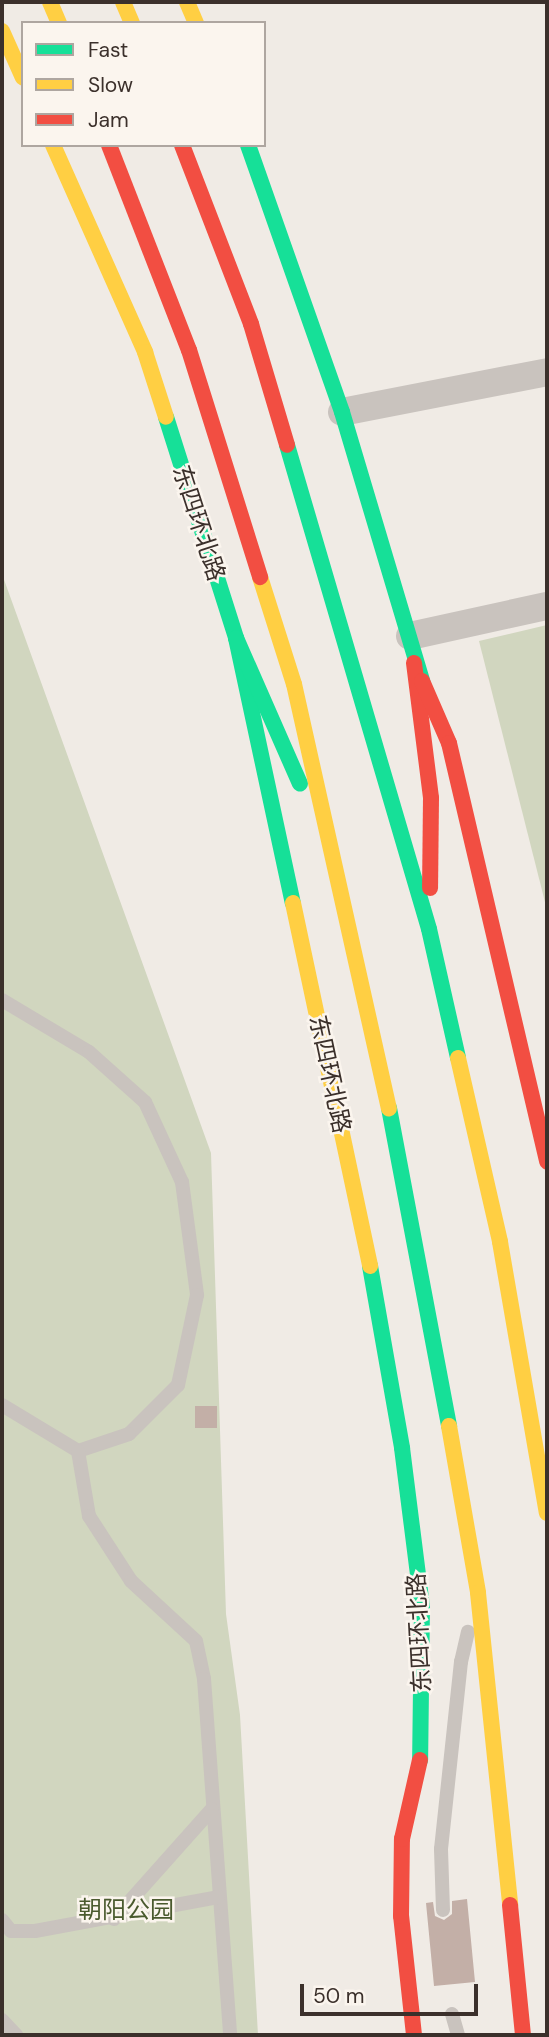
<!DOCTYPE html>
<meta charset="utf-8">
<style>
body{margin:0}
#map{position:relative;width:549px;height:2037px;overflow:hidden;background:#f0ebe5;font-family:"DM Sans","Noto Sans SC",sans-serif}
div>[style]{position:absolute}
.green>*{inset:0;background:#d1d6bf}
.building>*{inset:0;background:#c3afa7}
.lane>*{height:14px;margin:-7px;padding:0 7px;transform-origin:7px;border-radius:7px;background:#c9c3be}
.street>*{height:28px;margin:-14px;padding:0 14px;transform-origin:14px;border-radius:14px;background:#c9c3be}
.fast>*{height:16px;margin:-8px;padding:0 8px;transform-origin:8px;border-radius:8px;background:#16e098}
.slow>*{height:16px;margin:-8px;padding:0 8px;transform-origin:8px;border-radius:8px;background:#ffcf43}
.jam>*{height:16px;margin:-8px;padding:0 8px;transform-origin:8px;border-radius:8px;background:#f24e42}
span{translate:-50% -50%;white-space:nowrap;text-align:center;line-height:1.15;-webkit-text-stroke:5px #fbf5ee;paint-order:stroke}
.street-label{font-size:24px;color:#3b302b}
.park-label{font-size:24px;color:#4a5a2e}
.frame{position:absolute;inset:0;border:4px solid #3b302b;pointer-events:none}
.legend{position:absolute;left:21px;top:21px;width:245px;height:126px;box-sizing:border-box;background:#fbf5ee;border:2px solid #aea6a0;margin:0;padding:9px 12px;list-style:none;font-size:21px;color:#3b302b}
.legend li{display:flex;align-items:center;gap:14px;height:35px}
.legend b{width:35px;border:2px solid #aea6a0}
.scale{position:absolute;left:300px;top:1984px;width:178px;height:32px;box-sizing:border-box;border:4px solid #3b302b;border-top:0;padding-left:9px;font-size:21px;line-height:24px;white-space:nowrap;color:#3b302b;-webkit-text-stroke:5px #fbf5ee;paint-order:stroke}
</style>
<div id="map">
<div class="green">
<div style="clip-path:polygon(2px 574px,211px 1153px,226px 1614px,240px 1715px,258px 2035px,2px 2035px)"></div>
<div style="clip-path:polygon(547px 625px,547px 910px,479px 641px)"></div>
</div>
<div class="building">
<div style="clip-path:polygon(195px 1406px,217px 1406px,217px 1428px,195px 1428px)"></div>
<div style="clip-path:polygon(467px 1899px,475px 1982px,434px 1986px,426px 1903px,433px 1902px,435px 1916px,444px 1920px,452px 1914px,452px 1901px)"></div>
</div>
<div class="lane">
<div style="left:2px;top:1000px;width:101px;rotate:30.9deg"></div>
<div style="left:89px;top:1052px;width:75px;rotate:41.8deg"></div>
<div style="left:145px;top:1102px;width:88px;rotate:65.2deg"></div>
<div style="left:182px;top:1182px;width:114px;rotate:82.4deg"></div>
<div style="left:197px;top:1295px;width:92px;rotate:101.9deg"></div>
<div style="left:178px;top:1385px;width:69px;rotate:135deg"></div>
<div style="left:129px;top:1434px;width:54px;rotate:161.6deg"></div>
<div style="left:2px;top:1405px;width:89px;rotate:31.2deg"></div>
<div style="left:78px;top:1451px;width:66px;rotate:80.4deg"></div>
<div style="left:89px;top:1516px;width:77px;rotate:57.1deg"></div>
<div style="left:131px;top:1581px;width:88px;rotate:42.7deg"></div>
<div style="left:196px;top:1641px;width:39px;rotate:78deg"></div>
<div style="left:204px;top:1679px;width:357px;rotate:85.8deg"></div>
<div style="left:443px;top:1910px;width:61px;rotate:-91.9deg"></div>
<div style="left:441px;top:1849px;width:188px;rotate:-83.9deg"></div>
<div style="left:461px;top:1662px;width:31px;rotate:-77deg"></div>
<div style="left:114px;top:1919px;width:147px;rotate:-48.3deg"></div>
<div style="left:2px;top:1920px;width:14px;rotate:51deg"></div>
<div style="left:11px;top:1931px;width:24px"></div>
<div style="left:35px;top:1931px;width:186px;rotate:-10.5deg"></div>
<div style="left:452px;top:2014px;width:22px;rotate:74deg"></div>
<div style="left:2px;top:2020px;width:21px;rotate:47deg"></div>
</div>
<div class="street">
<div style="left:342px;top:412px;width:209px;rotate:-11deg"></div>
<div style="left:410px;top:636px;width:140px;rotate:-12.4deg"></div>
</div>
<div class="fast">
<div style="left:248px;top:145px;width:283px;rotate:70.6deg"></div>
<div style="left:342px;top:412px;width:281px;rotate:73.4deg"></div>
<div style="left:166px;top:417px;width:232px;rotate:72.4deg"></div>
<div style="left:236px;top:638px;width:271px;rotate:77.9deg"></div>
<div style="left:287px;top:445px;width:504px;rotate:73.65deg"></div>
<div style="left:429px;top:929px;width:132px;rotate:77.3deg"></div>
<div style="left:236px;top:638px;width:159px;rotate:66.3deg"></div>
<div style="left:389px;top:1108px;width:324px;rotate:79.3deg"></div>
<div style="left:370px;top:1266px;width:185px;rotate:80deg"></div>
<div style="left:402px;top:1448px;width:159px;rotate:82.8deg"></div>
<div style="left:422px;top:1606px;width:154px;rotate:90.7deg"></div>
</div>
<div class="slow">
<div style="left:50px;top:2px;width:23px;rotate:67deg"></div>
<div style="left:123px;top:2px;width:23px;rotate:67deg"></div>
<div style="left:187px;top:2px;width:23px;rotate:67deg"></div>
<div style="left:2px;top:31px;width:51px;rotate:65.9deg"></div>
<div style="left:53px;top:145px;width:227px;rotate:66deg"></div>
<div style="left:145px;top:352px;width:68px;rotate:72.1deg"></div>
<div style="left:260px;top:577px;width:112px;rotate:72.4deg"></div>
<div style="left:294px;top:684px;width:435px;rotate:77.4deg"></div>
<div style="left:293px;top:903px;width:371px;rotate:78deg"></div>
<div style="left:458px;top:1058px;width:189px;rotate:77.1deg"></div>
<div style="left:500px;top:1242px;width:275px;rotate:80.2deg"></div>
<div style="left:449px;top:1426px;width:169px;rotate:80.1deg"></div>
<div style="left:478px;top:1593px;width:314px;rotate:84.1deg"></div>
</div>
<div class="jam">
<div style="left:109px;top:145px;width:220px;rotate:68.7deg"></div>
<div style="left:189px;top:350px;width:238px;rotate:72.6deg"></div>
<div style="left:182px;top:145px;width:192px;rotate:68.9deg"></div>
<div style="left:251px;top:324px;width:126px;rotate:73.4deg"></div>
<div style="left:414px;top:663px;width:136px;rotate:82.8deg"></div>
<div style="left:431px;top:798px;width:90px;rotate:90.6deg"></div>
<div style="left:422px;top:681px;width:68px;rotate:66.5deg"></div>
<div style="left:449px;top:743px;width:430px;rotate:76.8deg"></div>
<div style="left:510px;top:1905px;width:131px;rotate:84.3deg"></div>
<div style="left:414px;top:2035px;width:120px;rotate:-96.2deg"></div>
<div style="left:401px;top:1916px;width:77px;rotate:-89.3deg"></div>
<div style="left:402px;top:1839px;width:81px;rotate:-77.2deg"></div>
</div>
<div class="street-label">
<span style="left:199px;top:523px;rotate:72deg">东四环北路</span>
<span style="left:330px;top:1074px;rotate:78deg">东四环北路</span>
<span style="left:419px;top:1633px;rotate:-93deg">东四环北路</span>
</div>
<div class="park-label">
<span style="left:126px;top:1910px">朝阳公园</span>
</div>
<div class="frame"></div>
<ul class="legend">
<li><b style="height:9px;background:#16e098"></b>Fast</li>
<li><b style="height:9px;background:#ffcf43"></b>Slow</li>
<li><b style="height:9px;background:#f24e42"></b>Jam</li>
</ul>
<div class="scale">50 m</div>
</div>
